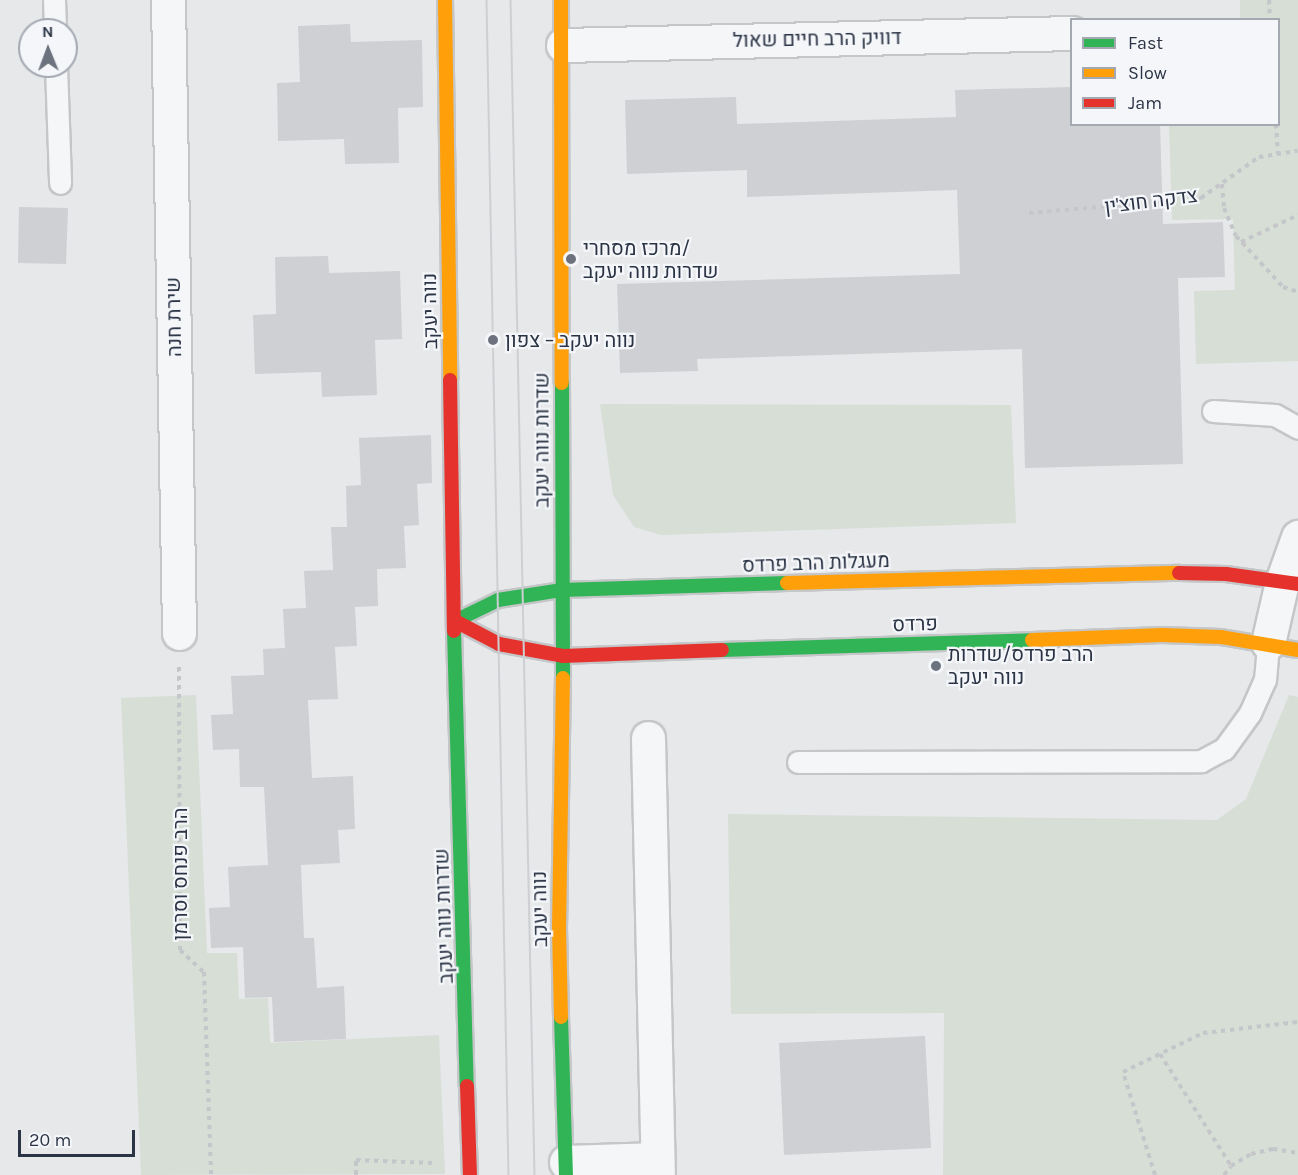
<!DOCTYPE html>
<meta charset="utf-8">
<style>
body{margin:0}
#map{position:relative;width:1298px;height:1175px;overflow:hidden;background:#e6e8ea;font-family:Karla,Heebo,sans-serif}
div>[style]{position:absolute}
.green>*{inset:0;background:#d6ded6}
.building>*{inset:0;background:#ced0d3}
.path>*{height:4px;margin-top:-2px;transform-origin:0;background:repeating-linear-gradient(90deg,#c5c6ca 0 4.5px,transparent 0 9px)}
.roads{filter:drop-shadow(2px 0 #c4c6c8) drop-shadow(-2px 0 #c4c6c8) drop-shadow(0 2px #c4c6c8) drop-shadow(0 -2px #c4c6c8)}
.lane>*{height:21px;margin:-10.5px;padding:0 10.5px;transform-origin:10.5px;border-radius:10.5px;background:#f5f6f7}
.street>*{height:33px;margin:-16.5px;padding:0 16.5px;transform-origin:16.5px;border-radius:16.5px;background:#f5f6f7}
.fast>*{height:14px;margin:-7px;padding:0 7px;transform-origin:7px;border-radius:7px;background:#30b455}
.slow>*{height:14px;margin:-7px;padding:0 7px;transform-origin:7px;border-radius:7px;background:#ff9f0a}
.jam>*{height:14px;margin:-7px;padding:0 7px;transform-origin:7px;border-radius:7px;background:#e5322d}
.tram>*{height:1.5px;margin:-0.75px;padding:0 0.75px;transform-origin:0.75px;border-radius:0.75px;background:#cecfd2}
.dots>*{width:16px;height:16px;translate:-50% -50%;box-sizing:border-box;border:3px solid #f4f6f9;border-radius:50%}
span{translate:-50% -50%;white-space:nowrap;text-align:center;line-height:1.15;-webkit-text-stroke:4.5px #f4f6f9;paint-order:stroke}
.street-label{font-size:20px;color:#2b3445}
.poi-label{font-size:20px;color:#2b3445}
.left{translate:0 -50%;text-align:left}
.legend{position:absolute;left:1070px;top:18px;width:210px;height:108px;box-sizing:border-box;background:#f4f6f9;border:2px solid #a4a8b1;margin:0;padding:8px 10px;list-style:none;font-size:18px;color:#2b3445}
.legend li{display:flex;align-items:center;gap:12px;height:30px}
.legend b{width:30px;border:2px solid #a4a8b1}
.north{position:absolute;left:18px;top:18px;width:60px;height:60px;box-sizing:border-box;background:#f4f6f9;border:2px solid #a4a8b1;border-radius:50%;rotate:359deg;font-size:16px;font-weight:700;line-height:24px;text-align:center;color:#2b3445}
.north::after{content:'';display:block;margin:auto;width:21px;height:27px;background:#6c737f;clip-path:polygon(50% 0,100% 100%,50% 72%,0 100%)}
.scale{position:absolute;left:18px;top:1130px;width:117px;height:27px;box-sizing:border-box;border:3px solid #2b3445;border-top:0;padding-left:8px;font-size:18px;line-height:21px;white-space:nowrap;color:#2b3445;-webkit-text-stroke:4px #f4f6f9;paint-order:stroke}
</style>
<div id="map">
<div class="green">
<div style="clip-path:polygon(1240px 0,1298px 0,1298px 361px,1196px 364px,1194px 291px,1235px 290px,1233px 219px,1172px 220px,1169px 125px,1278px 124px,1278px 20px,1240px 19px)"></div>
<div style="clip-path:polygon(600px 404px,1011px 405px,1016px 523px,661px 535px,634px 527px,613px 495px)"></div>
<div style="clip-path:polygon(196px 695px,207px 953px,237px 953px,239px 999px,268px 998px,270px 1043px,439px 1035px,445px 1174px,141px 1175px,121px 698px)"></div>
<div style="clip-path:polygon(1289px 695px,1298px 697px,1298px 1175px,943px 1175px,944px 1013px,731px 1014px,728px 814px,1217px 820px,1246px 799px)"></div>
</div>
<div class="building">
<div style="clip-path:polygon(350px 24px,351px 42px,422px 40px,423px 107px,398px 108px,399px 163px,345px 164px,344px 139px,278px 141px,277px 83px,300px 82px,298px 26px)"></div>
<div style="clip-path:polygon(1071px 87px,1071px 124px,1160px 124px,1163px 224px,1223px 222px,1225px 277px,1178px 278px,1183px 464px,1025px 468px,1022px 349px,697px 359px,698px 371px,620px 373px,617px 284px,960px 274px,957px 190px,747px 197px,747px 170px,627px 174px,625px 100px,736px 97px,737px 124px,956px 117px,955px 90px)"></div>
<div style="clip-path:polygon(19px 207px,68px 208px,66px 264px,18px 263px)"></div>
<div style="clip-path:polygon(328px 256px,329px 273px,400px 271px,402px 339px,375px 340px,377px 395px,322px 397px,321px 372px,255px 374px,253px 315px,276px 314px,275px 257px)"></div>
<div style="clip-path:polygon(431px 435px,432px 483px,417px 484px,419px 525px,404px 526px,406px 568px,377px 569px,378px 606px,355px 607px,357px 646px,335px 647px,338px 699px,308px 700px,312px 778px,353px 776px,355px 829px,338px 830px,340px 863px,301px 865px,304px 938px,314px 938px,317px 988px,344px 986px,346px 1039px,274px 1042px,272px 997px,245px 998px,243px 947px,211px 948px,209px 908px,230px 907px,228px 867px,268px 865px,264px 787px,240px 787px,239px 749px,213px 750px,211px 715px,233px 714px,231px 676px,264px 675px,263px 649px,285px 648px,283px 609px,306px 608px,304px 571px,333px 570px,331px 527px,347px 527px,346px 486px,361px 485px,359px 438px)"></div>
<div style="clip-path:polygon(925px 1036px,931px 1148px,784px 1155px,779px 1043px)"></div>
</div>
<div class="path">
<div style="left:1269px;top:0;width:20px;rotate:87deg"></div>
<div style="left:1276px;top:124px;width:30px;rotate:86deg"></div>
<div style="left:1222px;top:184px;width:24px;rotate:85deg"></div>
<div style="left:1224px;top:208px;width:30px;rotate:67deg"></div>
<div style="left:1236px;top:236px;width:69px;rotate:47.3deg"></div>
<div style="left:1283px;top:287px;width:16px;rotate:18deg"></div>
<div style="left:1029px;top:213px;width:173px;rotate:-5deg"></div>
<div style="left:1201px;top:198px;width:71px;rotate:-35.3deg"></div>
<div style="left:1259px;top:157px;width:39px;rotate:-9deg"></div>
<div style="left:1241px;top:242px;width:63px;rotate:-25.3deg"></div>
<div style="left:179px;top:667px;width:283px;rotate:89.8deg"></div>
<div style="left:180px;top:950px;width:33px;rotate:43deg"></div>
<div style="left:204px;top:972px;width:203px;rotate:88deg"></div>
<div style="left:1160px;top:1054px;width:133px;rotate:57.6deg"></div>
<div style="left:356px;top:1175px;width:15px;rotate:-90deg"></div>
<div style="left:356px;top:1160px;width:76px;rotate:2.3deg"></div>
<div style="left:1155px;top:1175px;width:108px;rotate:-107.3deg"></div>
<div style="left:1123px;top:1072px;width:89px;rotate:-26deg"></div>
<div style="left:1203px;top:1033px;width:96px;rotate:-6.6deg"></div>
<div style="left:1224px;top:1175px;width:11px;rotate:-52deg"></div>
<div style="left:1231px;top:1166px;width:23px;rotate:-31deg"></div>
<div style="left:1251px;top:1154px;width:23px;rotate:-13deg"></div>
<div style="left:1273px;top:1149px;width:25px;rotate:9deg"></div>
</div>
<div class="roads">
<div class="lane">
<div style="left:54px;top:0;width:30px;rotate:88deg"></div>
<div style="left:56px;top:66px;width:117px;rotate:88deg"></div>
<div style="left:1213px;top:411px;width:62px;rotate:3.7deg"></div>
<div style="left:1275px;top:415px;width:26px;rotate:29deg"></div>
<div style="left:798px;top:762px;width:403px;rotate:-0.1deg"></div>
<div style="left:1201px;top:761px;width:26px;rotate:-28deg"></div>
<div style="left:1224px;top:749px;width:44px;rotate:-54.2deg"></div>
<div style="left:1250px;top:713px;width:36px;rotate:-66deg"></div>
<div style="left:1265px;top:680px;width:37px;rotate:-85deg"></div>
</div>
<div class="street">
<div style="left:168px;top:0;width:633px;rotate:89deg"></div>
<div style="left:563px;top:45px;width:509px;rotate:-1.35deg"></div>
<div style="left:1268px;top:643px;width:63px;rotate:-77.1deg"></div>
<div style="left:1282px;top:582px;width:48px;rotate:-70.4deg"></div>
<div style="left:648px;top:738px;width:437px;rotate:88.7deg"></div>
<div style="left:566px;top:1162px;width:91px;rotate:-1.9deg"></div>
</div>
<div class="fast">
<div style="left:562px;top:383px;width:295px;rotate:89.8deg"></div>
<div style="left:455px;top:621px;width:48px;rotate:-26deg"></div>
<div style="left:498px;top:600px;width:65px;rotate:-8.9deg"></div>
<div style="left:562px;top:590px;width:225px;rotate:-1.8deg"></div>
<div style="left:454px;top:631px;width:455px;rotate:88.4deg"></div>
<div style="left:722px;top:650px;width:310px;rotate:-1.8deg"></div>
<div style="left:561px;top:1017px;width:158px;rotate:88.2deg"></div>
</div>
<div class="slow">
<div style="left:445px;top:0;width:380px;rotate:89.2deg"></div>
<div style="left:561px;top:0;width:383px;rotate:89.9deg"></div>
<div style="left:787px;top:583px;width:392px;rotate:-1.5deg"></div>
<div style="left:1032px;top:640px;width:130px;rotate:-2.2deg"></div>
<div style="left:1162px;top:635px;width:59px;rotate:1.9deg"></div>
<div style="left:1221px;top:637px;width:78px;rotate:9.6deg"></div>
<div style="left:561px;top:1017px;width:88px;rotate:-91.3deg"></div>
<div style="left:559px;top:929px;width:251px;rotate:-89.1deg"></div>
</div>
<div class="jam">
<div style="left:450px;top:380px;width:251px;rotate:89.1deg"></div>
<div style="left:1179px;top:573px;width:47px;rotate:1.2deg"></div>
<div style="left:1226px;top:574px;width:73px;rotate:7.9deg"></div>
<div style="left:455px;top:621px;width:50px;rotate:27.6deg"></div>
<div style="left:499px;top:644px;width:65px;rotate:10.6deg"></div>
<div style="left:563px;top:656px;width:159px;rotate:-2.2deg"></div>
<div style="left:467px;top:1086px;width:89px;rotate:88.1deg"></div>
</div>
</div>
<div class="tram">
<div style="left:487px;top:0;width:1175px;rotate:88.93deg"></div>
<div style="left:511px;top:0;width:1175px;rotate:88.83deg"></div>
</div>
<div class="dots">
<div style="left:571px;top:259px;background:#6c737f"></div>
<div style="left:493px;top:340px;background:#6c737f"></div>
<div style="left:936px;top:666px;background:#6c737f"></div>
</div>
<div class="street-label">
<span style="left:817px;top:39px;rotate:-1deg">דוויק הרב חיים שאול</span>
<span style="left:1151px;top:201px;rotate:-7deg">צדקה חוצ'ין</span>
<span style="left:430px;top:311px;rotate:-91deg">נווה יעקב</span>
<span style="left:174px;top:317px;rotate:-91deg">שירת חנה</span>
<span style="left:542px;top:440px;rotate:-90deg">שדרות נווה יעקב</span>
<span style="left:816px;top:563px;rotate:-2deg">מעגלות הרב פרדס</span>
<span style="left:915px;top:624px;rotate:-2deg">פרדס</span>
<span style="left:180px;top:874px;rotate:-90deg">הרב פנחס וסרמן</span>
<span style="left:540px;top:909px;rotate:-91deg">נווה יעקב</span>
<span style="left:444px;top:916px;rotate:-92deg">שדרות נווה יעקב</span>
</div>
<div class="poi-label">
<span class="left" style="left:583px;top:260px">מרכז מסחרי/<br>שדרות נווה יעקב</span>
<span class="left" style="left:505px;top:340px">נווה יעקב – צפון</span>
<span class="left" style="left:948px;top:666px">הרב פרדס/שדרות<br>נווה יעקב</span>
</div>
<ul class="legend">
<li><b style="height:8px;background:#30b455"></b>Fast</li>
<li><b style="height:8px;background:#ff9f0a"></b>Slow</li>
<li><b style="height:8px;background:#e5322d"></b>Jam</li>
</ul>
<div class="north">N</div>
<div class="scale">20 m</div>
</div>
